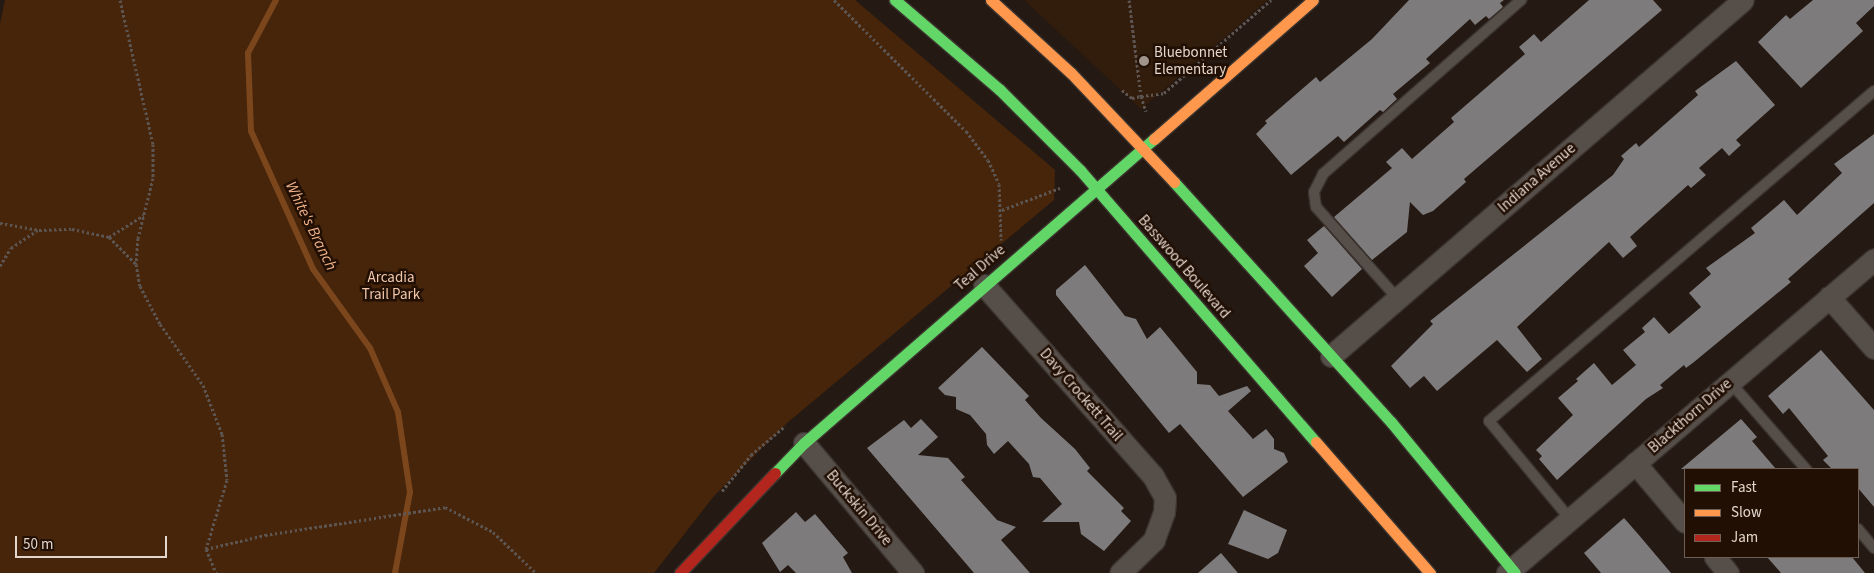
<!DOCTYPE html>
<style>
body{margin:0}
#map{position:relative;width:1874px;height:573px;overflow:hidden;background:#241913;font-family:"Source Sans 3",sans-serif}
div>[style]{position:absolute}
.built>*{inset:0;background:#321c0c}
.green>*{inset:0;background:#47250a}
.stream>*{height:6px;margin:-3px;padding:0 3px;transform-origin:3px;border-radius:3px;background:#7c461d}
.building>*{inset:0;background:#7e7b7d}
.path>*{height:3px;margin-top:-1.5px;transform-origin:0;background:repeating-linear-gradient(90deg,#5d5551 0 2.5px,transparent 0 5px)}
.roads{filter:drop-shadow(1px 0 #3c342f) drop-shadow(-1px 0 #3c342f) drop-shadow(0 1px #3c342f) drop-shadow(0 -1px #3c342f)}
.lane>*{height:10px;margin:-5px;padding:0 5px;transform-origin:5px;border-radius:5px;background:#564e49}
.street>*{height:21px;margin:-10.5px;padding:0 10.5px;transform-origin:10.5px;border-radius:10.5px;background:#564e49}
.fast>*{height:11px;margin:-5.5px;padding:0 5.5px;transform-origin:5.5px;border-radius:5.5px;background:#63d668}
.slow>*{height:11px;margin:-5.5px;padding:0 5.5px;transform-origin:5.5px;border-radius:5.5px;background:#ff974d}
.jam>*{height:11px;margin:-5.5px;padding:0 5.5px;transform-origin:5.5px;border-radius:5.5px;background:#b3261e}
.dots>*{width:14px;height:14px;translate:-50% -50%;box-sizing:border-box;border:2px solid #210f04;border-radius:50%}
span{translate:-50% -50%;white-space:nowrap;text-align:center;line-height:1.15;-webkit-text-stroke:5px #210f04;paint-order:stroke}
.poi-label{font-size:15px;color:#e3d6cd}
.left{translate:0 -50%;text-align:left}
.street-label{font-size:15px;color:#e3d6cd}
.park-label{font-size:15px;color:#f2c7ac}
.water-label{font-size:16px;color:#f2b38a;font-style:italic}
.legend{position:absolute;left:1684px;top:468px;width:175px;height:90px;box-sizing:border-box;background:#210f04;border:1px solid #6f5f54;margin:0;padding:6px 9px;list-style:none;font-size:15px;color:#e3d6cd}
.legend li{display:flex;align-items:center;gap:10px;height:25px}
.legend b{width:25px;border:1px solid #6f5f54}
.scale{position:absolute;left:15px;top:536px;width:152px;height:22px;box-sizing:border-box;border:2px solid #e3d6cd;border-top:0;padding-left:6px;font-size:15px;line-height:18px;white-space:nowrap;color:#e3d6cd;-webkit-text-stroke:4px #210f04;paint-order:stroke}
</style>
<div id="map">
<div class="built">
<div style="clip-path:polygon(1024px 0,1268px 0,1141px 109px)"></div>
</div>
<div class="green">
<div style="clip-path:polygon(5px 0,855px 0,1055px 170px,1054px 200px,787px 423px,714px 496px,654px 573px,0 573px,0 24px)"></div>
</div>
<div class="stream">
<div style="left:276px;top:0;width:60px;rotate:117.8deg"></div>
<div style="left:248px;top:53px;width:78px;rotate:87.8deg"></div>
<div style="left:251px;top:131px;width:151px;rotate:65.8deg"></div>
<div style="left:313px;top:269px;width:97px;rotate:54.2deg"></div>
<div style="left:370px;top:348px;width:70px;rotate:66.4deg"></div>
<div style="left:398px;top:412px;width:81px;rotate:81.5deg"></div>
<div style="left:410px;top:492px;width:82px;rotate:100.5deg"></div>
</div>
<div class="building">
<div style="clip-path:polygon(1409px 0,1504px 0,1500px 3px,1503px 7px,1489px 19px,1486px 16px,1475px 25px,1470px 19px,1426px 59px,1430px 63px,1393px 94px,1397px 99px,1383px 112px,1380px 110px,1344px 142px,1338px 136px,1291px 175px,1256px 134px,1267px 123px,1265px 121px,1316px 77px,1320px 82px,1372px 39px)"></div>
<div style="clip-path:polygon(1589px 0,1653px 0,1662px 10px,1464px 179px,1466px 182px,1433px 211px,1423px 215px,1410px 202px,1407px 232px,1372px 260px,1334px 217px,1392px 168px,1386px 162px,1402px 148px,1412px 159px,1454px 122px,1451px 118px,1525px 54px,1519px 47px,1534px 34px,1541px 42px)"></div>
<div style="clip-path:polygon(1813px 0,1874px 0,1874px 6px,1856px 23px,1863px 31px,1801px 88px,1758px 42px,1786px 15px,1790px 19px)"></div>
<div style="clip-path:polygon(1736px 61px,1775px 105px,1736px 140px,1741px 145px,1729px 156px,1722px 148px,1699px 168px,1706px 175px,1691px 188px,1688px 185px,1630px 237px,1637px 246px,1623px 258px,1609px 242px,1517px 327px,1542px 359px,1527px 372px,1497px 340px,1437px 391px,1424px 376px,1410px 388px,1391px 366px,1433px 324px,1430px 321px,1613px 175px,1624px 159px,1621px 156px,1636px 143px,1639px 147px,1698px 95px,1695px 91px)"></div>
<div style="clip-path:polygon(1874px 134px,1874px 203px,1788px 279px,1791px 282px,1694px 362px,1686px 368px,1684px 365px,1660px 385px,1663px 388px,1646px 399px,1557px 480px,1539px 459px,1542px 456px,1536px 450px,1573px 415px,1558px 398px,1578px 381px,1576px 379px,1594px 363px,1612px 385px,1636px 365px,1623px 350px,1645px 332px,1642px 328px,1654px 317px,1669px 334px,1701px 307px,1689px 293px,1711px 274px,1706px 268px,1755px 233px,1751px 228px,1784px 200px,1797px 215px,1842px 173px,1834px 164px)"></div>
<div style="clip-path:polygon(1324px 226px,1362px 269px,1332px 297px,1304px 266px,1318px 253px,1307px 240px)"></div>
<div style="clip-path:polygon(1085px 265px,1125px 316px,1136px 319px,1147px 339px,1160px 327px,1197px 372px,1197px 384px,1210px 385px,1219px 396px,1247px 386px,1251px 391px,1228px 411px,1253px 439px,1266px 429px,1274px 439px,1274px 449px,1284px 453px,1288px 462px,1243px 497px,1180px 424px,1169px 433px,1056px 295px,1056px 290px)"></div>
<div style="clip-path:polygon(982px 347px,1029px 396px,1025px 400px,1041px 418px,1075px 449px,1090px 468px,1087px 471px,1124px 508px,1121px 511px,1131px 521px,1104px 551px,1081px 534px,1079px 522px,1042px 522px,1062px 504px,1040px 478px,1033px 477px,1029px 464px,1008px 441px,994px 454px,987px 445px,986px 434px,970px 415px,956px 409px,956px 397px,945px 395px,938px 388px)"></div>
<div style="clip-path:polygon(1821px 350px,1874px 410px,1874px 507px,1858px 488px,1858px 469px,1832px 469px,1823px 460px,1828px 456px,1789px 408px,1783px 414px,1768px 396px)"></div>
<div style="clip-path:polygon(921px 419px,938px 437px,918px 455px,948px 458px,965px 477px,961px 480px,997px 520px,1016px 527px,1001px 540px,1030px 573px,974px 573px,867px 448px,904px 420px,911px 428px)"></div>
<div style="clip-path:polygon(1741px 419px,1757px 437px,1752px 441px,1776px 469px,1681px 469px)"></div>
<div style="clip-path:polygon(1244px 510px,1287px 530px,1278px 553px,1268px 559px,1228px 544px)"></div>
<div style="clip-path:polygon(796px 512px,805px 522px,815px 514px,848px 553px,843px 557px,852px 573px,796px 573px,788px 565px,780px 572px,762px 543px)"></div>
<div style="clip-path:polygon(1624px 518px,1638px 534px,1671px 573px,1601px 573px,1584px 553px)"></div>
<div style="clip-path:polygon(1221px 553px,1238px 573px,1198px 573px)"></div>
<div style="clip-path:polygon(1767px 557px,1852px 557px,1865px 573px,1781px 573px)"></div>
</div>
<div class="path">
<div style="left:120px;top:0;width:148px;rotate:77.1deg"></div>
<div style="left:153px;top:144px;width:34px;rotate:90deg"></div>
<div style="left:153px;top:178px;width:62px;rotate:104deg"></div>
<div style="left:138px;top:238px;width:26px;rotate:94deg"></div>
<div style="left:136px;top:264px;width:22px;rotate:80deg"></div>
<div style="left:140px;top:286px;width:43px;rotate:62.2deg"></div>
<div style="left:160px;top:324px;width:75px;rotate:54.8deg"></div>
<div style="left:203px;top:385px;width:53px;rotate:68.8deg"></div>
<div style="left:222px;top:434px;width:46px;rotate:83.8deg"></div>
<div style="left:227px;top:480px;width:72px;rotate:106.9deg"></div>
<div style="left:206px;top:549px;width:26px;rotate:67deg"></div>
<div style="left:834px;top:0;width:186px;rotate:44.8deg"></div>
<div style="left:966px;top:131px;width:36px;rotate:53deg"></div>
<div style="left:988px;top:160px;width:26px;rotate:65deg"></div>
<div style="left:999px;top:184px;width:56px;rotate:88deg"></div>
<div style="left:1129px;top:0;width:97px;rotate:82.9deg"></div>
<div style="left:1141px;top:96px;width:23px;rotate:-7deg"></div>
<div style="left:1164px;top:93px;width:142px;rotate:-41deg"></div>
<div style="left:1122px;top:90px;width:13px;rotate:39deg"></div>
<div style="left:1132px;top:98px;width:9px;rotate:-13deg"></div>
<div style="left:1141px;top:96px;width:16px;rotate:72deg"></div>
<div style="left:1002px;top:210px;width:62px;rotate:-20.8deg"></div>
<div style="left:0;top:223px;width:40px;rotate:10deg"></div>
<div style="left:39px;top:230px;width:33px;rotate:-2deg"></div>
<div style="left:72px;top:229px;width:38px;rotate:12deg"></div>
<div style="left:109px;top:237px;width:41px;rotate:-32.2deg"></div>
<div style="left:109px;top:237px;width:38px;rotate:45deg"></div>
<div style="left:0;top:266px;width:21px;rotate:-59deg"></div>
<div style="left:11px;top:248px;width:32px;rotate:-34deg"></div>
<div style="left:722px;top:491px;width:46px;rotate:-51.1deg"></div>
<div style="left:751px;top:455px;width:45px;rotate:-40.5deg"></div>
<div style="left:206px;top:549px;width:61px;rotate:-13.3deg"></div>
<div style="left:265px;top:535px;width:182px;rotate:-8.8deg"></div>
<div style="left:445px;top:507px;width:54px;rotate:27.5deg"></div>
<div style="left:493px;top:532px;width:59px;rotate:43.6deg"></div>
</div>
<div class="roads">
<div class="lane">
<div style="left:1398px;top:299px;width:123px;rotate:-131.7deg"></div>
<div style="left:1316px;top:207px;width:15px;rotate:-98deg"></div>
<div style="left:1314px;top:192px;width:20px;rotate:-63deg"></div>
<div style="left:1323px;top:174px;width:264px;rotate:-41.3deg"></div>
<div style="left:1730px;top:382px;width:116px;rotate:48.9deg"></div>
<div style="left:1570px;top:519px;width:127px;rotate:-129.6deg"></div>
<div style="left:1489px;top:421px;width:507px;rotate:-40.6deg"></div>
<div style="left:1858px;top:529px;width:25px;rotate:50deg"></div>
</div>
<div class="street">
<div style="left:984px;top:285px;width:255px;rotate:48.5deg"></div>
<div style="left:1153px;top:476px;width:25px;rotate:61deg"></div>
<div style="left:1165px;top:498px;width:14px;rotate:94deg"></div>
<div style="left:1164px;top:512px;width:30px;rotate:110deg"></div>
<div style="left:1154px;top:540px;width:47px;rotate:135.9deg"></div>
<div style="left:1829px;top:297px;width:68px;rotate:48.6deg"></div>
<div style="left:1331px;top:356px;width:544px;rotate:-40.83deg"></div>
<div style="left:804px;top:443px;width:170px;rotate:50deg"></div>
<div style="left:1635px;top:463px;width:77px;rotate:49.7deg"></div>
<div style="left:1715px;top:557px;width:21px;rotate:51deg"></div>
<div style="left:1507px;top:573px;width:483px;rotate:-40.5deg"></div>
</div>
<div class="fast">
<div style="left:895px;top:0;width:137px;rotate:40.6deg"></div>
<div style="left:999px;top:89px;width:115px;rotate:45deg"></div>
<div style="left:1080px;top:170px;width:360px;rotate:49.1deg"></div>
<div style="left:1174px;top:182px;width:324px;rotate:47.9deg"></div>
<div style="left:1391px;top:422px;width:195px;rotate:50.6deg"></div>
<div style="left:775px;top:473px;width:42px;rotate:-46deg"></div>
<div style="left:804px;top:443px;width:464px;rotate:-41deg"></div>
</div>
<div class="slow">
<div style="left:991px;top:0;width:108px;rotate:42.4deg"></div>
<div style="left:1071px;top:73px;width:150px;rotate:46.6deg"></div>
<div style="left:1154px;top:139px;width:211px;rotate:-41.2deg"></div>
<div style="left:1316px;top:442px;width:174px;rotate:49deg"></div>
</div>
<div class="jam">
<div style="left:680px;top:573px;width:138px;rotate:-46.5deg"></div>
</div>
</div>
<div class="dots">
<div style="left:1144px;top:61px;background:#a0948c"></div>
</div>
<div class="poi-label">
<span class="left" style="left:1154px;top:61px">Bluebonnet<br>Elementary</span>
</div>
<div class="street-label">
<span style="left:1537px;top:178px;rotate:-41deg">Indiana Avenue</span>
<span style="left:1184px;top:267px;rotate:49deg">Basswood Boulevard</span>
<span style="left:980px;top:268px;rotate:-41deg">Teal Drive</span>
<span style="left:1081px;top:395px;rotate:49deg">Davy Crockett Trail</span>
<span style="left:1690px;top:416px;rotate:-41deg">Blackthorn Drive</span>
<span style="left:859px;top:508px;rotate:50deg">Buckskin Drive</span>
</div>
<div class="park-label">
<span style="left:391px;top:286px">Arcadia<br>Trail Park</span>
</div>
<div class="water-label">
<span style="left:311px;top:226px;rotate:64deg">White's Branch</span>
</div>
<ul class="legend">
<li><b style="height:6px;background:#63d668"></b>Fast</li>
<li><b style="height:6px;background:#ff974d"></b>Slow</li>
<li><b style="height:6px;background:#b3261e"></b>Jam</li>
</ul>
<div class="scale">50 m</div>
</div>
